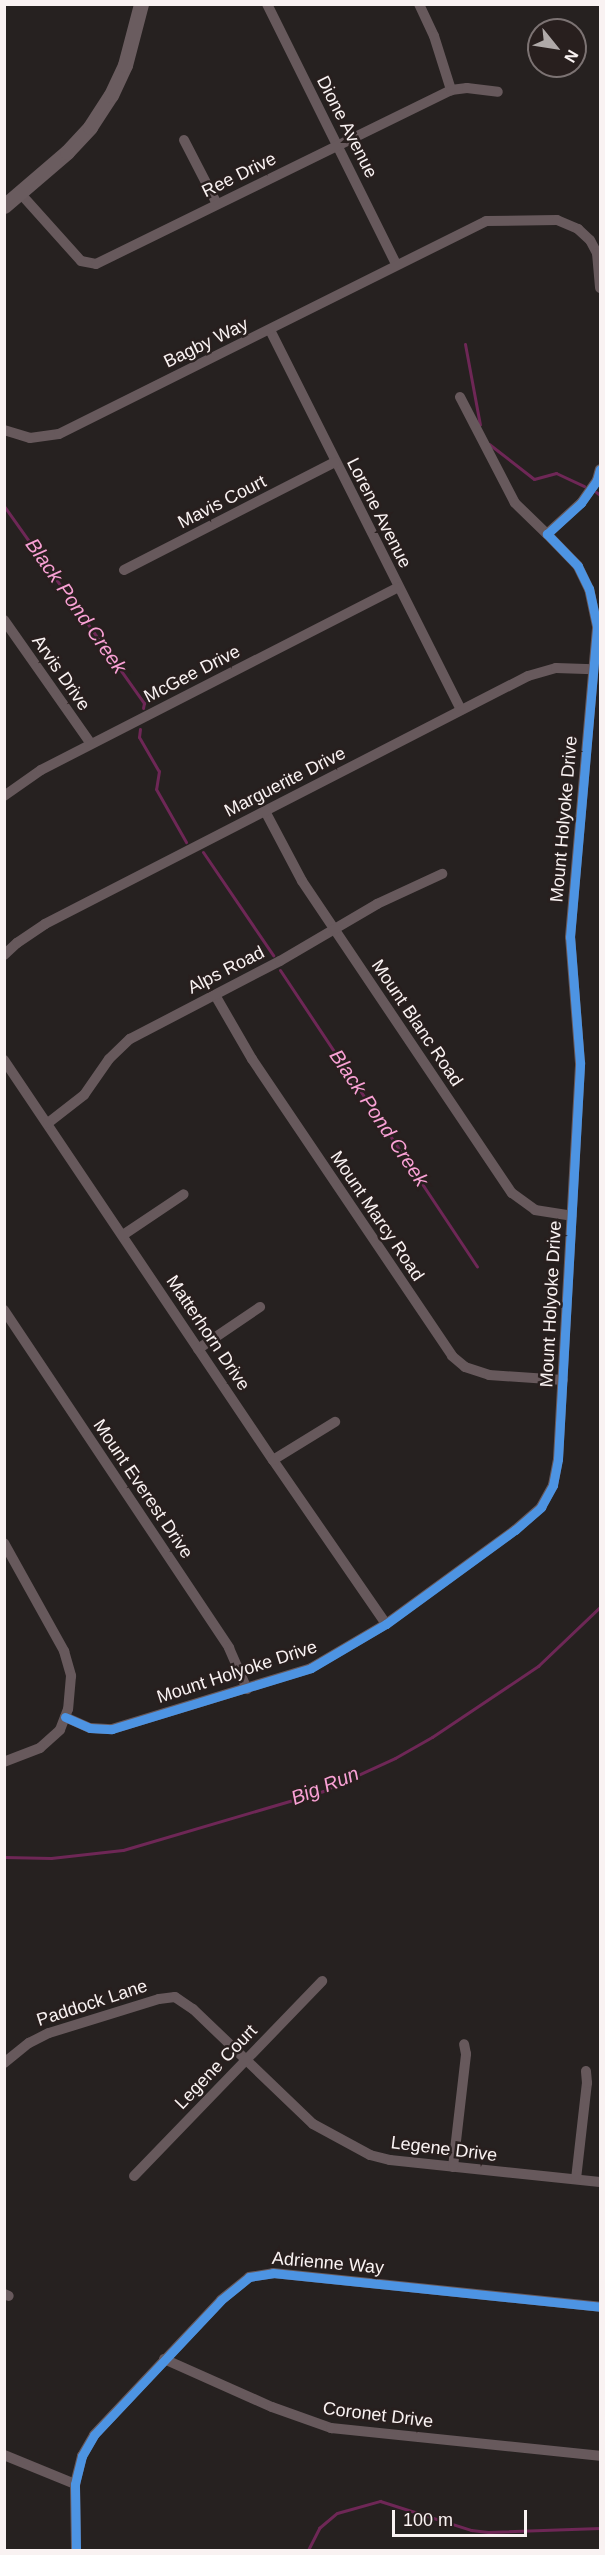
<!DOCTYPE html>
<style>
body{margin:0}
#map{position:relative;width:605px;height:2555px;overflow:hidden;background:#262120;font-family:Helvetica,sans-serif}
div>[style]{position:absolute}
.stream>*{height:3px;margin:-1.5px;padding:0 1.5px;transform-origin:1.5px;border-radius:1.5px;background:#6e2756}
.street>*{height:10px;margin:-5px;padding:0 5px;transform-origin:5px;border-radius:5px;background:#67595c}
.secondary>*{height:15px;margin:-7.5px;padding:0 7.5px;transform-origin:7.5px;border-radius:7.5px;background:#6a5c5f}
.cycleway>*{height:9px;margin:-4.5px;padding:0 4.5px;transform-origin:4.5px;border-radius:4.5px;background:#4d94e3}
span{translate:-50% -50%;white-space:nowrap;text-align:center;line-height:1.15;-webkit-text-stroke:5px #281f1e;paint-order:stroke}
.street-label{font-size:18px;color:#f9f2f2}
.water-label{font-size:20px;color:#f9a1d5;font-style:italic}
.frame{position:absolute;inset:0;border:6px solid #f9f2f2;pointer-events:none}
.north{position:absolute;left:527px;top:18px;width:60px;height:60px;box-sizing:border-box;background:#281f1e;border:2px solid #7c7373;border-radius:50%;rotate:120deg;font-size:16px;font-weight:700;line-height:24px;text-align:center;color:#f9f2f2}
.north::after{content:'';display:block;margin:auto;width:21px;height:27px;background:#afa9a8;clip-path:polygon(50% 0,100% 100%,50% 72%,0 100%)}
.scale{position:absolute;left:392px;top:2510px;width:135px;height:27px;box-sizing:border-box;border:3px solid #f9f2f2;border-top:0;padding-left:8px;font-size:18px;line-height:21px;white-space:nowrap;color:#f9f2f2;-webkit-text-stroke:4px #281f1e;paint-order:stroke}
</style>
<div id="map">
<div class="stream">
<div style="left:465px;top:344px;width:82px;rotate:79.5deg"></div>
<div style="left:489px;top:444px;width:57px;rotate:37.9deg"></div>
<div style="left:534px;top:479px;width:23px;rotate:-15deg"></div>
<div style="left:556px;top:473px;width:31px;rotate:25deg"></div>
<div style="left:596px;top:492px;width:5px;rotate:37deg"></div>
<div style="left:4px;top:506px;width:242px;rotate:54.6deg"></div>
<div style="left:144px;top:703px;width:5px;rotate:101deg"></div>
<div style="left:140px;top:729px;width:8px;rotate:97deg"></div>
<div style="left:139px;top:737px;width:39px;rotate:60deg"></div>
<div style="left:159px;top:771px;width:18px;rotate:99deg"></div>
<div style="left:156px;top:789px;width:61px;rotate:60.5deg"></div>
<div style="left:203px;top:852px;width:125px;rotate:55.8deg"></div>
<div style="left:280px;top:970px;width:356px;rotate:56.4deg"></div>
<div style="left:4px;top:1857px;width:47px;rotate:1.2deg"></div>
<div style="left:51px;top:1858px;width:72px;rotate:-6.3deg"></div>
<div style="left:123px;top:1850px;width:209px;rotate:-16.4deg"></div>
<div style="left:323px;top:1791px;width:79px;rotate:-24.6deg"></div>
<div style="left:395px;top:1758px;width:43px;rotate:-29.6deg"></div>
<div style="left:432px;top:1737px;width:128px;rotate:-33.8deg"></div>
<div style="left:538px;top:1666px;width:86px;rotate:-43.6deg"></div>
<div style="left:308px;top:2550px;width:25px;rotate:-63deg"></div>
<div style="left:319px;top:2528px;width:23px;rotate:-40deg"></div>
<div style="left:337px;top:2513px;width:45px;rotate:-15.6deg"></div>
<div style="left:380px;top:2501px;width:96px;rotate:17.7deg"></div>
<div style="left:471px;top:2530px;width:17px;rotate:7deg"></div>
<div style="left:488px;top:2532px;width:112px;rotate:-2deg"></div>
</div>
<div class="street">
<div style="left:267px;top:4px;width:290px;rotate:63.6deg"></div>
<div style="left:419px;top:4px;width:35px;rotate:65deg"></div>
<div style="left:434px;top:36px;width:57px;rotate:72.5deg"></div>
<div style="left:184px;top:140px;width:72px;rotate:62.7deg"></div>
<div style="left:20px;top:193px;width:91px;rotate:48.1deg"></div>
<div style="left:81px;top:261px;width:15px;rotate:11deg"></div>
<div style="left:96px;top:264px;width:395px;rotate:-26.1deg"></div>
<div style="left:451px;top:90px;width:16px;rotate:-7deg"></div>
<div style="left:467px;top:88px;width:31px;rotate:7deg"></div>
<div style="left:270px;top:330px;width:425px;rotate:63.3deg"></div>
<div style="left:460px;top:397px;width:119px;rotate:62.6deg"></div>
<div style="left:515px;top:503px;width:45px;rotate:44.1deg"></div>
<div style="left:4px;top:430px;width:27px;rotate:17deg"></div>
<div style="left:30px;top:438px;width:29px;rotate:-8deg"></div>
<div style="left:59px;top:434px;width:477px;rotate:-26.5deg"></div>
<div style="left:486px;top:221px;width:71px;rotate:-0.8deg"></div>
<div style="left:557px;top:220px;width:23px;rotate:23deg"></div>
<div style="left:578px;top:229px;width:16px;rotate:43deg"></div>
<div style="left:590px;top:240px;width:15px;rotate:62deg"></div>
<div style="left:597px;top:253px;width:35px;rotate:85deg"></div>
<div style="left:124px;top:570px;width:237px;rotate:-27.1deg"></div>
<div style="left:4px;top:620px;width:151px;rotate:54.9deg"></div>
<div style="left:4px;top:796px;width:45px;rotate:-35.1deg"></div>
<div style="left:41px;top:770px;width:401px;rotate:-27.1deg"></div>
<div style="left:265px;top:811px;width:79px;rotate:62.1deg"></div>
<div style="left:302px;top:881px;width:376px;rotate:56.1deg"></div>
<div style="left:512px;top:1193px;width:29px;rotate:36deg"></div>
<div style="left:535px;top:1210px;width:37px;rotate:9deg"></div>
<div style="left:4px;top:955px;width:18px;rotate:-43deg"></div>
<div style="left:17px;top:943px;width:34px;rotate:-34deg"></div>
<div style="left:45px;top:924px;width:543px;rotate:-27.18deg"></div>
<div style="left:528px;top:676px;width:29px;rotate:-16deg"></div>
<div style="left:556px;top:668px;width:37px;rotate:2deg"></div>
<div style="left:215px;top:995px;width:74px;rotate:60deg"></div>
<div style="left:252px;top:1059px;width:358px;rotate:56deg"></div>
<div style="left:452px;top:1356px;width:17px;rotate:40deg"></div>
<div style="left:465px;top:1367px;width:25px;rotate:18deg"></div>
<div style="left:489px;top:1375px;width:74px;rotate:3.9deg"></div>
<div style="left:4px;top:1060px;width:482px;rotate:56.1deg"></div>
<div style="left:273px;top:1460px;width:199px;rotate:55.4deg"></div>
<div style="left:48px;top:1123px;width:46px;rotate:-37.9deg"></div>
<div style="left:84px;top:1095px;width:44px;rotate:-55.2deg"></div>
<div style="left:109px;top:1059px;width:29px;rotate:-44deg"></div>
<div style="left:130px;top:1039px;width:169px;rotate:-27.5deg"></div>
<div style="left:280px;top:961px;width:113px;rotate:-30.4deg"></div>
<div style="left:377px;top:904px;width:72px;rotate:-24.8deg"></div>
<div style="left:123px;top:1235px;width:73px;rotate:-33.9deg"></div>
<div style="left:4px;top:1310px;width:406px;rotate:56.3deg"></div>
<div style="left:229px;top:1648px;width:45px;rotate:66.3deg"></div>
<div style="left:198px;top:1349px;width:75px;rotate:-34.1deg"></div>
<div style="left:273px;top:1460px;width:73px;rotate:-31.5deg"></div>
<div style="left:4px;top:1543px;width:124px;rotate:60.9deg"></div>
<div style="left:64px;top:1651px;width:26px;rotate:74deg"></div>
<div style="left:71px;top:1676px;width:33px;rotate:95deg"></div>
<div style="left:68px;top:1709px;width:22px;rotate:111deg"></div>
<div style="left:60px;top:1730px;width:27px;rotate:138deg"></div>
<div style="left:40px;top:1748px;width:39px;rotate:159deg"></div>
<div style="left:65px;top:1717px;width:27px;rotate:24deg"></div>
<div style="left:90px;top:1728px;width:22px;rotate:3deg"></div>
<div style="left:112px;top:1729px;width:208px;rotate:-17deg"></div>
<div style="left:311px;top:1668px;width:87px;rotate:-30.4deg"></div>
<div style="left:386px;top:1624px;width:160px;rotate:-36.1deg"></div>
<div style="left:515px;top:1530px;width:35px;rotate:-41deg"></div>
<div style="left:541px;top:1507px;width:25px;rotate:-61deg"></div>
<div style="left:553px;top:1485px;width:26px;rotate:-79deg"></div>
<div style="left:558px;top:1459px;width:397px;rotate:-86.8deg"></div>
<div style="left:580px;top:1063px;width:126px;rotate:-94.5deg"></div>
<div style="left:570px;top:937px;width:312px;rotate:-85deg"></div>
<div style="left:597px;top:626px;width:38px;rotate:-102deg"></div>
<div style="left:589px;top:589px;width:25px;rotate:-116deg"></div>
<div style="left:578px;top:566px;width:45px;rotate:-134.1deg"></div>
<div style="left:547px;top:534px;width:46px;rotate:-42.4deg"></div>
<div style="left:581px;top:503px;width:28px;rotate:-55deg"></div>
<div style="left:597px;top:480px;width:11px;rotate:-75deg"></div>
<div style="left:4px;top:2063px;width:32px;rotate:-39deg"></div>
<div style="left:29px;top:2043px;width:22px;rotate:-27deg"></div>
<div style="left:49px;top:2033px;width:115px;rotate:-17.2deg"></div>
<div style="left:159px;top:1999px;width:16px;rotate:-7deg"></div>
<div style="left:175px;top:1997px;width:22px;rotate:34deg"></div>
<div style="left:193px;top:2009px;width:166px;rotate:43.8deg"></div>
<div style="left:313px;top:2124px;width:65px;rotate:28.5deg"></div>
<div style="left:370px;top:2155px;width:21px;rotate:14deg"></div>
<div style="left:390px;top:2160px;width:211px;rotate:6deg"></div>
<div style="left:453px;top:2167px;width:114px;rotate:-83.4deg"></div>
<div style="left:466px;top:2054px;width:10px;rotate:-101deg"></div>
<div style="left:134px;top:2176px;width:271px;rotate:-46deg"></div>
<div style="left:576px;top:2179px;width:97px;rotate:-83.5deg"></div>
<div style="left:587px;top:2083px;width:12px;rotate:-95deg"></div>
<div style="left:4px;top:2294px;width:5px;rotate:22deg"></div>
<div style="left:164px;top:2359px;width:118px;rotate:24deg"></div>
<div style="left:272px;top:2407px;width:63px;rotate:19.6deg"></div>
<div style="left:331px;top:2428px;width:270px;rotate:5.9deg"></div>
<div style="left:4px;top:2455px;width:77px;rotate:22.2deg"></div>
<div style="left:76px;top:2550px;width:66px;rotate:-90.9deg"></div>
<div style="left:75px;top:2484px;width:29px;rotate:-76deg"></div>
<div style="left:82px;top:2456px;width:24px;rotate:-60deg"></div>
<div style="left:94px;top:2435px;width:185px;rotate:-46.7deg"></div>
<div style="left:221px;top:2300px;width:36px;rotate:-39deg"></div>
<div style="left:249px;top:2277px;width:24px;rotate:-9deg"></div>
<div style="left:273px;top:2273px;width:329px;rotate:5.9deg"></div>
</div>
<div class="secondary">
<div style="left:4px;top:206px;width:83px;rotate:-40.6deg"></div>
<div style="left:67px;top:152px;width:34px;rotate:-47deg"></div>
<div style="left:90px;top:127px;width:38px;rotate:-57deg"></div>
<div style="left:111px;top:95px;width:33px;rotate:-65deg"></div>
<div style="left:125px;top:65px;width:63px;rotate:-75.3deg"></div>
</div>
<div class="cycleway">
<div style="left:65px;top:1717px;width:27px;rotate:24deg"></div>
<div style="left:90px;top:1728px;width:22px;rotate:3deg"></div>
<div style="left:112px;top:1729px;width:208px;rotate:-17deg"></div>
<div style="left:311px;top:1668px;width:87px;rotate:-30.4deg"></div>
<div style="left:386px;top:1624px;width:160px;rotate:-36.1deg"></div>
<div style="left:515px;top:1530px;width:35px;rotate:-41deg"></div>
<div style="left:541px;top:1507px;width:25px;rotate:-61deg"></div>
<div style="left:553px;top:1485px;width:26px;rotate:-79deg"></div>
<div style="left:558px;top:1459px;width:397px;rotate:-86.8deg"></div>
<div style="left:580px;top:1063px;width:126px;rotate:-94.5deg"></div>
<div style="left:570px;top:937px;width:312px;rotate:-85deg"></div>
<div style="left:597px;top:626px;width:38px;rotate:-102deg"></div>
<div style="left:589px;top:589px;width:25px;rotate:-116deg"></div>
<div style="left:578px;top:566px;width:45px;rotate:-134.1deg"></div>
<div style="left:547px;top:534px;width:46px;rotate:-42.4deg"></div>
<div style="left:581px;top:503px;width:28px;rotate:-55deg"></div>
<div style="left:597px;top:480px;width:11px;rotate:-75deg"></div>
<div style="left:76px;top:2550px;width:66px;rotate:-90.9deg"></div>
<div style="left:75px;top:2484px;width:29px;rotate:-76deg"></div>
<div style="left:82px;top:2456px;width:24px;rotate:-60deg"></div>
<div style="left:94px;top:2435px;width:185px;rotate:-46.7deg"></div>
<div style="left:221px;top:2300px;width:36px;rotate:-39deg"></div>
<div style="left:249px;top:2277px;width:24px;rotate:-9deg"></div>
<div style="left:273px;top:2273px;width:329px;rotate:5.9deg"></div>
</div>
<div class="street-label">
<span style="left:347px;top:127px;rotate:63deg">Dione Avenue</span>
<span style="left:239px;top:175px;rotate:-26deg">Ree Drive</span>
<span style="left:206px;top:343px;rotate:-26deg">Bagby Way</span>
<span style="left:222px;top:502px;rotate:-27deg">Mavis Court</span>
<span style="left:379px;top:513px;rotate:63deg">Lorene Avenue</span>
<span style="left:61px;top:673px;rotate:55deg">Arvis Drive</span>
<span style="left:192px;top:674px;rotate:-27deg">McGee Drive</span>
<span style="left:285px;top:782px;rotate:-27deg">Marguerite Drive</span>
<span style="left:564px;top:819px;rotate:-85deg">Mount Holyoke Drive</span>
<span style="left:226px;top:970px;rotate:-27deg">Alps Road</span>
<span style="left:417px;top:1023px;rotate:56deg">Mount Blanc Road</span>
<span style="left:377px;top:1216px;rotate:56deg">Mount Marcy Road</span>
<span style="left:551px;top:1304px;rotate:-87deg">Mount Holyoke Drive</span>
<span style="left:208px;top:1333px;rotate:56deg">Matterhorn Drive</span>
<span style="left:143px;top:1489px;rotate:56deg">Mount Everest Drive</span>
<span style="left:237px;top:1672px;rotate:-18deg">Mount Holyoke Drive</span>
<span style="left:92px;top:2003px;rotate:-18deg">Paddock Lane</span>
<span style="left:216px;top:2067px;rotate:-46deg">Legene Court</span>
<span style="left:444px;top:2149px;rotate:7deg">Legene Drive</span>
<span style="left:328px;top:2263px;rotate:5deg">Adrienne Way</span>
<span style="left:378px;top:2415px;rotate:7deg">Coronet Drive</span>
</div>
<div class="water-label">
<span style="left:76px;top:606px;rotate:55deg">Black Pond Creek</span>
<span style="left:379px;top:1118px;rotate:56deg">Black Pond Creek</span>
<span style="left:325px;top:1786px;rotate:-22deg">Big Run</span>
</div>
<div class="frame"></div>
<div class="north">N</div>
<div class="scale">100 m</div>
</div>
